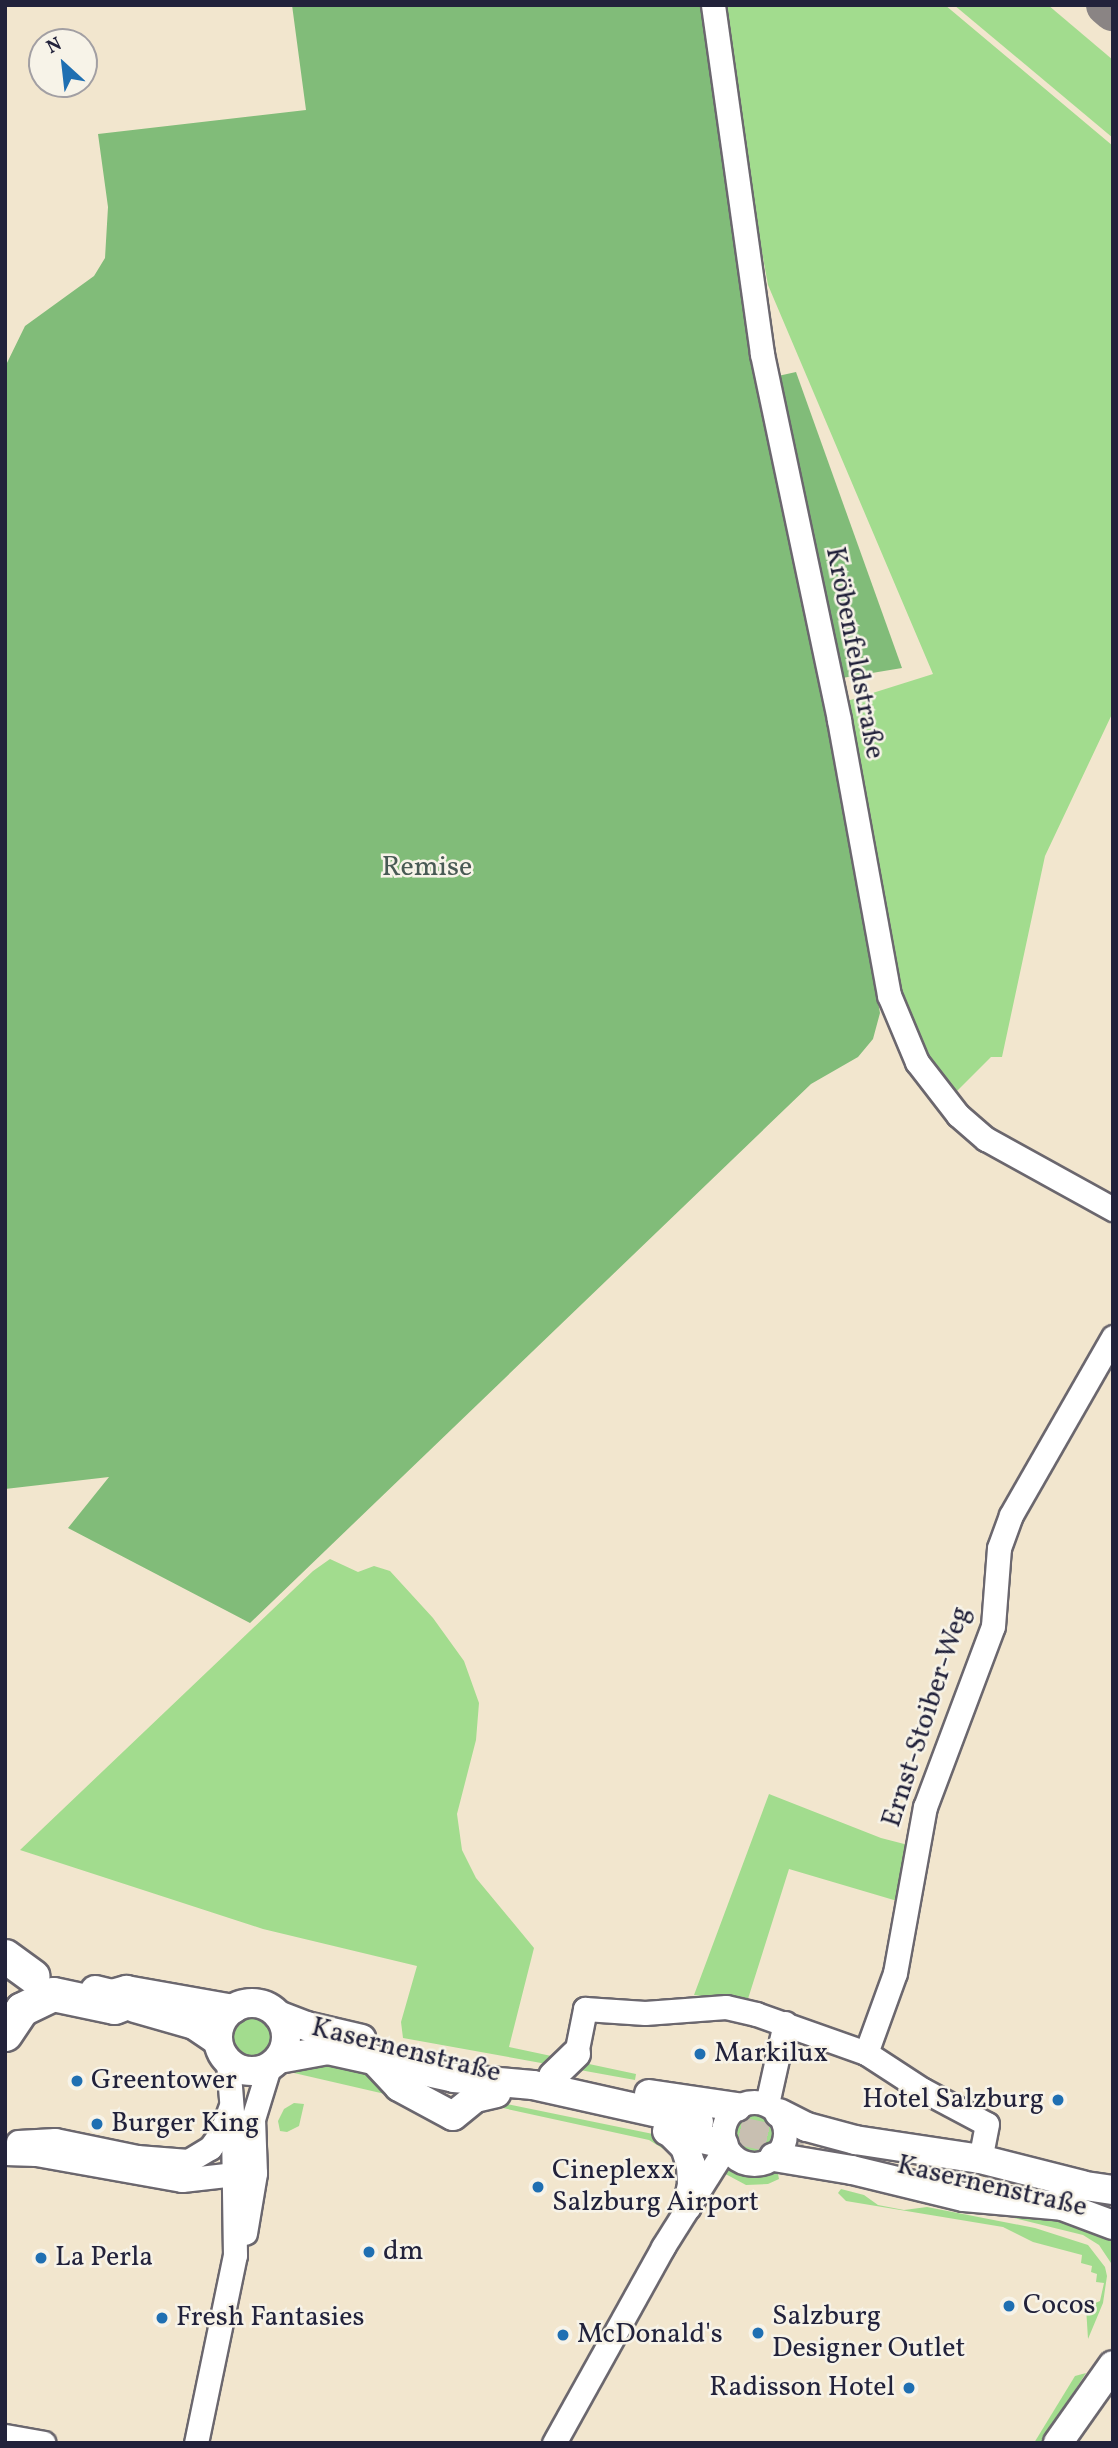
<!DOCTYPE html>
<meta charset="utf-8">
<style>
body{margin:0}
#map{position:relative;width:1118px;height:2448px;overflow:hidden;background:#f2e6ce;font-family:Vollkorn,serif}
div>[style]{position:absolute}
.green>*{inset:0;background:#a2dc8e}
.round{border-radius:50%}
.forest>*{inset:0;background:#81bc79}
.taxiway>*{height:42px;margin:-21px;padding:0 21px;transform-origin:21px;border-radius:21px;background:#8a8484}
.major-tunnel>*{height:28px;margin-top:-14px;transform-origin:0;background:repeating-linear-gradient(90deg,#c8bfb1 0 28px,transparent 0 42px)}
.roads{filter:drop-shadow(2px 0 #6b676e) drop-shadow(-2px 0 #6b676e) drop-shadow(0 2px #6b676e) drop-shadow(0 -2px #6b676e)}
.minor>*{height:23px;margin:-11.5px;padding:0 11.5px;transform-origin:11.5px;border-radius:11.5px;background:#fff}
.minor>.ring{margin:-11.5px;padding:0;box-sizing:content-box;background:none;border:23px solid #fff;border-radius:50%}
.major>*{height:28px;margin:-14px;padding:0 14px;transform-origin:14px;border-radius:14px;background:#fff}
.major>.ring{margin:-14px;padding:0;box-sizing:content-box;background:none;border:28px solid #fff;border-radius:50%}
.highway>*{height:33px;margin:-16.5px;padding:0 16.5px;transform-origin:16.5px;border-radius:16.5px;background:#fff}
.dots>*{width:19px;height:19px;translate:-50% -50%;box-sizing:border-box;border:4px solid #f7f3e8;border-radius:50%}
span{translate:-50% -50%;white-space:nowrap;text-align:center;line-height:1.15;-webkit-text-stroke:5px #f7f3e8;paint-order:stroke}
.street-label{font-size:28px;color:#22223b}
.park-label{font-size:28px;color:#485a54}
.poi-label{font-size:28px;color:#22223b}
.left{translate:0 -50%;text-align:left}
.right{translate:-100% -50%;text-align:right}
.frame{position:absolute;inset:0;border:7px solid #22223b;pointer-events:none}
.north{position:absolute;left:28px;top:28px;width:70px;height:70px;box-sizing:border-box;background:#f7f3e8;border:2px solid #a29fa3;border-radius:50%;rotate:333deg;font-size:19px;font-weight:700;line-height:28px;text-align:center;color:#22223b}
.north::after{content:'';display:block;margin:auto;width:24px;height:32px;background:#1f6fb2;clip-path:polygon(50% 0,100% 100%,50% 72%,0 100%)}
</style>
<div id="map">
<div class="green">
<div style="clip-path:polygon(721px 5px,945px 5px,1113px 146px,1113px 712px,1045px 856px,1002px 1057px,991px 1057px,953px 1095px,934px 1074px,898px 1003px,844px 702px,933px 674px,768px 285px,731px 83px)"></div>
<div style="clip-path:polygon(954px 5px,1048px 5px,1113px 60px,1113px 138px)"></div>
<div style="clip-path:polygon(330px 1559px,358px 1572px,374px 1566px,390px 1571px,433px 1618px,464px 1661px,479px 1703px,476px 1740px,457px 1814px,462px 1850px,476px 1878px,534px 1948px,509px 2047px,636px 2074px,635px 2080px,403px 2038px,401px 2022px,417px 1966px,263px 1929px,20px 1850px,313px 1571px)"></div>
<div style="clip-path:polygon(769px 1794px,881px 1838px,912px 1846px,904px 1903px,789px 1869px,747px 2002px,694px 1995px)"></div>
<div class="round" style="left:230px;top:2014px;width:44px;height:44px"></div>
<div style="clip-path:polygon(326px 2062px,362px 2067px,411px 2100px,294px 2073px,293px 2069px)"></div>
<div style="clip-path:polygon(492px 2101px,653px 2134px,669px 2143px,675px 2156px,649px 2140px,480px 2103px)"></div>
<div style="clip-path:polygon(294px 2103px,304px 2104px,299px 2126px,287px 2132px,280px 2131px,278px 2121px,284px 2109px)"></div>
<div class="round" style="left:733px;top:2113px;width:42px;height:42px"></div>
<div style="clip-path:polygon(722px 2159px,732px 2168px,749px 2175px,777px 2169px,779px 2179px,768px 2184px,746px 2185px,718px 2170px)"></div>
<div style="clip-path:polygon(841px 2189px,864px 2195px,878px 2205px,904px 2210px,927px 2207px,1035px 2228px,1088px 2245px,1105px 2267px,1107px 2276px,1103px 2303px,1088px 2339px,1086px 2307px,1100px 2301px,1104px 2283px,1096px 2282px,1097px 2274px,1091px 2272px,1092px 2266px,1081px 2263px,1082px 2255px,1033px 2242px,1003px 2227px,846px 2201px,838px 2193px)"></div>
<div style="clip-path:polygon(1009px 2214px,1083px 2225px,1113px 2235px,1113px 2266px,1099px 2245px,1083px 2235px,1010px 2217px)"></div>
<div style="clip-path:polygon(1086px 2373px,1041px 2443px,1034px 2443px,1075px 2376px)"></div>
</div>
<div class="forest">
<div style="clip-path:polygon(292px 5px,702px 5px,752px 357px,829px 723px,880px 1013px,873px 1039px,858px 1057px,811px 1084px,250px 1623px,68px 1528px,109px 1477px,5px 1489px,5px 367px,25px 326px,94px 276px,105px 258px,108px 207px,98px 134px,306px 110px)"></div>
<div style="clip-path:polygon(796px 372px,902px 668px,842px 678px,778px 376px)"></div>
</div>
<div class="taxiway">
<div style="left:1107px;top:5px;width:8px;rotate:40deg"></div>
</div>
<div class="major-tunnel">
<div style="left:699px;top:2122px;width:107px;rotate:12.4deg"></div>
</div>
<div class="roads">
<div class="minor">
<div style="left:713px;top:5px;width:352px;rotate:82deg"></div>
<div style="left:762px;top:354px;width:374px;rotate:78.1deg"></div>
<div style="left:839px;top:720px;width:280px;rotate:79.7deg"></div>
<div style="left:889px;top:995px;width:73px;rotate:67.3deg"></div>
<div style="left:917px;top:1062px;width:67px;rotate:52.3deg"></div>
<div style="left:958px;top:1115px;width:37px;rotate:41deg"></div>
<div style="left:986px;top:1139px;width:145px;rotate:28.9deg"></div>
<div style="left:866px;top:2053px;width:85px;rotate:-70.1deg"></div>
<div style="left:895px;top:1973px;width:169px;rotate:-79.8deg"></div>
<div style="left:925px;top:1807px;width:193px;rotate:-69.4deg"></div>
<div style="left:993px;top:1626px;width:78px;rotate:-85.6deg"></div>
<div style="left:999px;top:1548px;width:35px;rotate:-70deg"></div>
<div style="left:1011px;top:1515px;width:205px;rotate:-60.2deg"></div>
<div style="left:576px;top:2054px;width:46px;rotate:-78.7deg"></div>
<div style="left:585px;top:2009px;width:60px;rotate:3.8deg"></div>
<div style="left:645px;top:2013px;width:81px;rotate:-4.2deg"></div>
<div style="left:726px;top:2007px;width:31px;rotate:13deg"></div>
<div style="left:756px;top:2014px;width:117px;rotate:19.5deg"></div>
<div style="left:866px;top:2053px;width:68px;rotate:33deg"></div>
<div style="left:923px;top:2090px;width:72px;rotate:28deg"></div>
<div style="left:987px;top:2124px;width:36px;rotate:101deg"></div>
<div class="ring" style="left:723px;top:2102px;width:39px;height:39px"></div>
<div style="left:767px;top:2104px;width:83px;rotate:-77.5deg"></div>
<div style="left:18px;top:2142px;width:37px;rotate:-3deg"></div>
<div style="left:55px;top:2140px;width:84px;rotate:11.7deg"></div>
<div style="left:137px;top:2157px;width:51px;rotate:4.5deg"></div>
<div style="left:188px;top:2161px;width:26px;rotate:-31deg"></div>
<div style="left:210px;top:2148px;width:19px;rotate:-54deg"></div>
<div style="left:221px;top:2133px;width:27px;rotate:-70deg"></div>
<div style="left:5px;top:2153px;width:31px;rotate:2deg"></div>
<div style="left:36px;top:2154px;width:148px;rotate:10.1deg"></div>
<div style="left:182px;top:2180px;width:53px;rotate:-6.5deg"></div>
<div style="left:235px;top:2174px;width:18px;rotate:-38deg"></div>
<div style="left:249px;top:2163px;width:14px;rotate:-69deg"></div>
<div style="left:245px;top:2233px;width:61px;rotate:-80.5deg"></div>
<div style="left:255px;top:2173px;width:54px;rotate:-92.1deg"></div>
<div style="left:253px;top:2119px;width:54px;rotate:-72.9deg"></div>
<div style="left:5px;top:2436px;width:39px;rotate:10deg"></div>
<div style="left:196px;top:2443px;width:192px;rotate:-78.3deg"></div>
<div style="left:235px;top:2255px;width:131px;rotate:-90.9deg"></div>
<div style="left:233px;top:2124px;width:62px;rotate:-94.6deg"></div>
<div style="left:554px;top:2443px;width:224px;rotate:-60.9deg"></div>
<div style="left:663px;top:2247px;width:118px;rotate:-57.8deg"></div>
</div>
<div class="major">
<div style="left:95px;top:1990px;width:17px;rotate:13deg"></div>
<div style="left:112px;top:1994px;width:15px;rotate:-16deg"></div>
<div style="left:126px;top:1990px;width:109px;rotate:10.1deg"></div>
<div class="ring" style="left:218px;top:2003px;width:40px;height:40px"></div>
<div style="left:135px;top:2008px;width:61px;rotate:16.1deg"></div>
<div style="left:194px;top:2025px;width:29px;rotate:34deg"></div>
<div style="left:278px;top:2015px;width:30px;rotate:21deg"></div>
<div style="left:306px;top:2026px;width:57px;rotate:13.1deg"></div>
<div style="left:279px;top:2059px;width:50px;rotate:-10.4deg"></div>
<div style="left:328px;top:2050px;width:129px;rotate:12.5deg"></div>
<div style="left:454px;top:2078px;width:79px;rotate:5.1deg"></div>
<div style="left:533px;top:2085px;width:170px;rotate:12.6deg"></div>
<div style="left:373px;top:2059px;width:38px;rotate:47deg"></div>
<div style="left:399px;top:2087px;width:61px;rotate:28.2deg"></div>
<div style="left:453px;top:2116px;width:28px;rotate:-39deg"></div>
<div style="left:475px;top:2098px;width:22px;rotate:-13deg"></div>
<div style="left:553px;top:2076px;width:32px;rotate:-44deg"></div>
<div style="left:649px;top:2094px;width:89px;rotate:8.4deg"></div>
<div style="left:779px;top:2113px;width:31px;rotate:27deg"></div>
<div style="left:807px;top:2127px;width:50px;rotate:15.2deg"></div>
<div style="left:855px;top:2140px;width:126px;rotate:8.6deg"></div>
<div style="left:980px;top:2159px;width:106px;rotate:14.2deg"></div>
<div style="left:667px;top:2131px;width:58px;rotate:12.8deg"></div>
<div style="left:669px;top:2131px;width:23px;rotate:45deg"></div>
<div style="left:685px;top:2147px;width:19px;rotate:72deg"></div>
<div style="left:691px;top:2165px;width:20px;rotate:87deg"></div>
<div style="left:692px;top:2185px;width:22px;rotate:103deg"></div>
<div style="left:774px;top:2157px;width:79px;rotate:9.5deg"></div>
<div style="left:852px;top:2170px;width:115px;rotate:13.6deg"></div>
<div style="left:964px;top:2197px;width:98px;rotate:5.2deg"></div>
<div style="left:1062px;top:2206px;width:54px;rotate:20.4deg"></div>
<div style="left:1065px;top:2183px;width:49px;rotate:8.3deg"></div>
<div style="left:1058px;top:2443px;width:95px;rotate:-54.8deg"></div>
</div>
<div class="highway">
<div style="left:5px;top:1956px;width:34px;rotate:36deg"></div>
<div style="left:5px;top:2034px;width:30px;rotate:-56deg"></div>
<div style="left:22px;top:2009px;width:34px;rotate:-26deg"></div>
<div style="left:53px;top:1994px;width:62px;rotate:12deg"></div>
<div style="left:114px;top:2007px;width:9px;rotate:-21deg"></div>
</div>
</div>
<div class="dots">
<div style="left:700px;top:2054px;background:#1f6fb2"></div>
<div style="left:77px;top:2081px;background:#1f6fb2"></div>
<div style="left:1058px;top:2100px;background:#1f6fb2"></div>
<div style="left:97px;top:2124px;background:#1f6fb2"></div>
<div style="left:538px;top:2187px;background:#1f6fb2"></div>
<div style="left:369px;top:2252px;background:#1f6fb2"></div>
<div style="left:41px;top:2258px;background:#1f6fb2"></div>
<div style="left:1009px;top:2306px;background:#1f6fb2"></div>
<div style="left:162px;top:2318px;background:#1f6fb2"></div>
<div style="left:758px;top:2333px;background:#1f6fb2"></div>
<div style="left:563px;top:2335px;background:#1f6fb2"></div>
<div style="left:909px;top:2388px;background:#1f6fb2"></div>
</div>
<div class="street-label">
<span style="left:854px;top:653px;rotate:79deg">Kröbenfeldstraße</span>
<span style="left:927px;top:1717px;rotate:-72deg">Ernst-Stoiber-Weg</span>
<span style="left:406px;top:2051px;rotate:14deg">Kasernenstraße</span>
<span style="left:992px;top:2187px;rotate:13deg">Kasernenstraße</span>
</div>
<div class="park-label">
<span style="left:427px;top:868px">Remise</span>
</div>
<div class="poi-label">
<span class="left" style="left:714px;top:2054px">Markilux</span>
<span class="left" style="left:91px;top:2081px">Greentower</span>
<span class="right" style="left:1044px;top:2100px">Hotel Salzburg</span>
<span class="left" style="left:111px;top:2124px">Burger King</span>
<span class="left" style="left:552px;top:2187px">Cineplexx<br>Salzburg Airport</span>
<span class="left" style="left:383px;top:2252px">dm</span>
<span class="left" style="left:55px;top:2258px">La Perla</span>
<span class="left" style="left:1023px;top:2306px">Cocos</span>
<span class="left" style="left:772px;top:2333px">Salzburg<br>Designer Outlet</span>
<span class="left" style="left:176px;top:2318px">Fresh Fantasies</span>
<span class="left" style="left:577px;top:2335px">McDonald's</span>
<span class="right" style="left:895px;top:2388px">Radisson Hotel</span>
</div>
<div class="frame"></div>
<div class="north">N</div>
</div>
